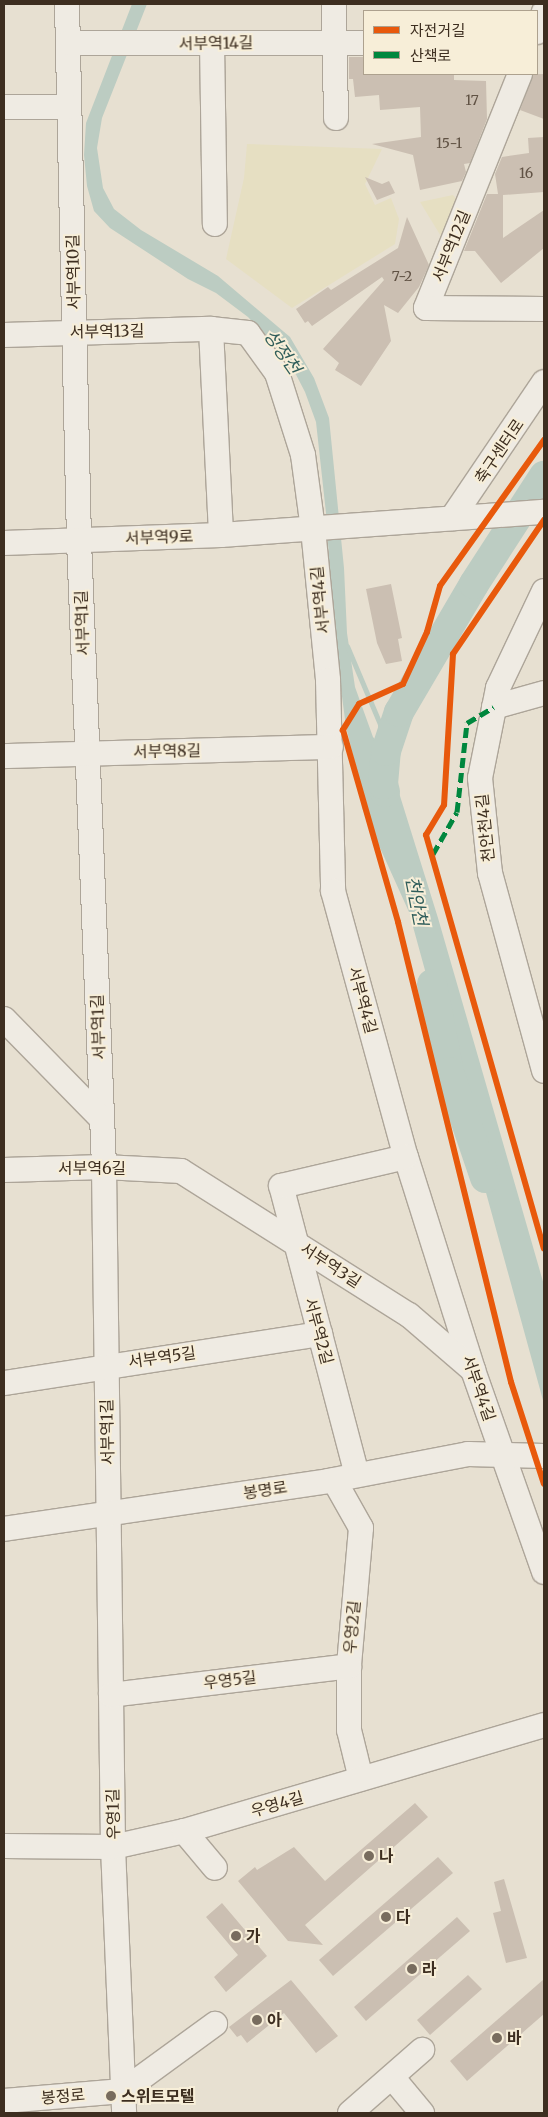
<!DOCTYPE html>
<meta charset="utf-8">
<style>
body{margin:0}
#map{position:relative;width:548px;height:2117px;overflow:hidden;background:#e7e0d1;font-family:Merriweather,"Noto Sans KR",serif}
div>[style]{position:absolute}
.farmland>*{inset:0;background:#e6dfc2}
.water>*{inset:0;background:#bcccc2}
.stream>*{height:5px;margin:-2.5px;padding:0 2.5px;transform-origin:2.5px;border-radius:2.5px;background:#bcccc2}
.river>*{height:30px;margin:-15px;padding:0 15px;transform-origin:15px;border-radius:15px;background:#bcccc2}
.building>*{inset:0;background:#cbbfb2}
.roads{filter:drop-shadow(1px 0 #ada599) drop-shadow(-1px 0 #ada599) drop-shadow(0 1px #ada599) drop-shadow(0 -1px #ada599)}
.minor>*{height:24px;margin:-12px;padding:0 12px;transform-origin:12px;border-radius:12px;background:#efebe3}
.quiet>*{height:5px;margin-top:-2.5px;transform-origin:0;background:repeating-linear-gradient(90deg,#00873e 0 10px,transparent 0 15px)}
.cycleway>*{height:6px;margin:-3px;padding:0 3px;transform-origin:3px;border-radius:3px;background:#e8590c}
.dots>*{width:14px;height:14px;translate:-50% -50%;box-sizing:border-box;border:2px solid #f7eed8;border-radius:50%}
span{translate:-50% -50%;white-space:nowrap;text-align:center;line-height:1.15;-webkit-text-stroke:4px #f7eed8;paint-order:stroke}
.number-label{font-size:14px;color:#605244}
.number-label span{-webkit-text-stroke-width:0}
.street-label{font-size:16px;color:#3d2e20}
.poi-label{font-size:16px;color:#3d2e20;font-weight:700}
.left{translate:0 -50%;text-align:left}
.water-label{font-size:18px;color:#2f5d5a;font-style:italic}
.frame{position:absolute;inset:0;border:5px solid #3d2e20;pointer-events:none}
.legend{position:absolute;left:363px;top:10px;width:175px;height:65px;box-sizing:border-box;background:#f7eed8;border:1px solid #ada18e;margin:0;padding:6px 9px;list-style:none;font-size:15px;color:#3d2e20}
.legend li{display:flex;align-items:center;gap:10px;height:25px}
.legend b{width:25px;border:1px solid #ada18e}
</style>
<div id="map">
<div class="farmland">
<div style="clip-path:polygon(247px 144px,382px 149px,365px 184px,375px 205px,391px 198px,399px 219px,395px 244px,292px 308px,226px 259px,244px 178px)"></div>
<div style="clip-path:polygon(453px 195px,458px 201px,442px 238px,420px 202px)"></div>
</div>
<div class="water">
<div style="clip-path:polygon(132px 4px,147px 4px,102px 118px,97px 148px,103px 188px,114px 209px,141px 230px,218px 276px,290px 337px,314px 378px,329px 418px,344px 568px,347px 633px,355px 687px,373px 737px,386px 751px,438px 918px,544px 1285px,544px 1404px,409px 912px,362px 808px,359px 779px,346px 727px,332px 620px,327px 522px,316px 422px,305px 392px,290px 363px,248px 317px,216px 293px,188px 279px,110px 228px,94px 211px,87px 186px,84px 155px,86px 123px)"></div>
</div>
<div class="stream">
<div style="left:347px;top:646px;width:85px;rotate:67.1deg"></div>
<div style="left:380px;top:724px;width:29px;rotate:88deg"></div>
</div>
<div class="river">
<div style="left:385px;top:792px;width:8px;rotate:-104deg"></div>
<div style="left:383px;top:784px;width:33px;rotate:-85deg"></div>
<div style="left:386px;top:751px;width:41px;rotate:-71.6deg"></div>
<div style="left:399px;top:712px;width:148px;rotate:-59.6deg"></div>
<div style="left:474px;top:584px;width:129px;rotate:-57.1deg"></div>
<div style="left:432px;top:984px;width:90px;rotate:79.1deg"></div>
<div style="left:449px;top:1072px;width:112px;rotate:71.2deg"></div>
</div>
<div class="building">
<div style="clip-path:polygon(349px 57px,364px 57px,364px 74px,454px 74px,454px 80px,486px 81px,487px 119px,470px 163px,464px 164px,466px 172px,462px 181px,420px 190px,413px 155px,372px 144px,421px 137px,420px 107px,380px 110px,379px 95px,355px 97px,353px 79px,349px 79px)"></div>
<div style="clip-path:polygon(533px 74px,544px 74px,544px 119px,520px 110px)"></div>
<div style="clip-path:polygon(544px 137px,544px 192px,503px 195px,503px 238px,544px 210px,544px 248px,501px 283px,475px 251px,464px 251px,487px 194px,498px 194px,495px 174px,502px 157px,529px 153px,528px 138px)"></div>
<div style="clip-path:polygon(365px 177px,382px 184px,389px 181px,395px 193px,377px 200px)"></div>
<div style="clip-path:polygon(407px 217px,429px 265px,419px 287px,398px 313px,384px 305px,391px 341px,361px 386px,335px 370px,339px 363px,323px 349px,384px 280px,382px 277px,312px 326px,308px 321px,305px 323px,296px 309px,328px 287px,331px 290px,398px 248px)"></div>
<div style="clip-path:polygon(391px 584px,402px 638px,398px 639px,402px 661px,386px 664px,377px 643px,366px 589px)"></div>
<div style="clip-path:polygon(415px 1803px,428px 1817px,305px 1925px,323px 1945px,288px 1941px,238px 1881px,255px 1867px,257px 1870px,294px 1847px,325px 1881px)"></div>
<div style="clip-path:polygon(438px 1857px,453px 1873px,333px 1976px,319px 1960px)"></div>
<div style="clip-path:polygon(504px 1879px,527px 1958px,506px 1963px,493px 1913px,501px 1911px,494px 1882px)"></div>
<div style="clip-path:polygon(222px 1903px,267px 1956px,226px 1992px,214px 1977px,238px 1955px,206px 1917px)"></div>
<div style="clip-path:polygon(457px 1917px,470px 1931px,366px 2021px,354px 2007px)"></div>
<div style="clip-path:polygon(468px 1975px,482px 1989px,430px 2035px,417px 2020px)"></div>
<div style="clip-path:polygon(544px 1979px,544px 2014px,467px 2081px,450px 2061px)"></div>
<div style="clip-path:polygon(291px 1980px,338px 2036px,316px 2053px,284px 2013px,247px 2043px,241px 2035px,237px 2037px,229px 2027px)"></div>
</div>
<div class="roads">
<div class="minor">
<div style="left:67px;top:4px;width:537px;rotate:88.72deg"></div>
<div style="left:79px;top:541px;width:626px;rotate:87.71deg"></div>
<div style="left:104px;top:1167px;width:680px;rotate:89.24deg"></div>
<div style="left:113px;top:1847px;width:266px;rotate:87.6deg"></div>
<div style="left:334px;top:4px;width:114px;rotate:89deg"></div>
<div style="left:537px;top:32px;width:21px;rotate:-71deg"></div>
<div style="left:68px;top:43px;width:296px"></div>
<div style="left:212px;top:43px;width:181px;rotate:89.1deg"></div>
<div style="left:520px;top:74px;width:252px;rotate:111.9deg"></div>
<div style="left:426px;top:308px;width:118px;rotate:0.5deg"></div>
<div style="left:4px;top:107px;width:65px"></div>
<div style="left:211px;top:329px;width:206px;rotate:87.2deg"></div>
<div style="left:4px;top:335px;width:207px;rotate:-1.7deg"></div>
<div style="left:211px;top:329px;width:37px;rotate:6deg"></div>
<div style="left:248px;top:333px;width:49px;rotate:54.1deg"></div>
<div style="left:277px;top:373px;width:86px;rotate:72.4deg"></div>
<div style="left:303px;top:455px;width:75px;rotate:82.3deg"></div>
<div style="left:313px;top:529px;width:152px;rotate:84.3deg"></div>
<div style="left:328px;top:680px;width:211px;rotate:88.6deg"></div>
<div style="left:333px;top:891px;width:276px;rotate:74.7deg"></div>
<div style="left:406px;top:1157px;width:223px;rotate:72.5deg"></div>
<div style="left:473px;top:1370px;width:214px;rotate:70.6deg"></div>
<div style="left:452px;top:518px;width:164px;rotate:-55.9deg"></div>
<div style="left:4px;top:543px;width:217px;rotate:-2.1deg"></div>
<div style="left:221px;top:535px;width:324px;rotate:-4.1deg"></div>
<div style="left:544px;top:591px;width:107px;rotate:115.4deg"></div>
<div style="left:498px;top:688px;width:92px;rotate:101.3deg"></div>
<div style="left:480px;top:778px;width:96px;rotate:84deg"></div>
<div style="left:490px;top:873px;width:205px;rotate:74.7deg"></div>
<div style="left:494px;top:707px;width:52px;rotate:-15.6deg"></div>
<div style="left:4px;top:756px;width:327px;rotate:-1.6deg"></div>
<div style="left:4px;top:1019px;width:140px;rotate:45.6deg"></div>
<div style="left:4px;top:1170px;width:100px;rotate:-1.7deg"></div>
<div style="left:104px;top:1167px;width:77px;rotate:3deg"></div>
<div style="left:181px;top:1171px;width:270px;rotate:32.3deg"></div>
<div style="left:409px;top:1315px;width:84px;rotate:40.7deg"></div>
<div style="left:4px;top:1383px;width:320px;rotate:-8.8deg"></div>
<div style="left:357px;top:1475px;width:299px;rotate:-104.7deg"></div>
<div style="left:281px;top:1186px;width:128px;rotate:-13.1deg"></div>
<div style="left:334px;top:1480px;width:55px;rotate:60.6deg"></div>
<div style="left:361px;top:1528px;width:139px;rotate:95deg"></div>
<div style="left:349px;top:1666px;width:64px;rotate:90deg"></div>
<div style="left:349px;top:1730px;width:50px;rotate:76.2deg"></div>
<div style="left:4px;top:1529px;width:328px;rotate:-8.4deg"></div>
<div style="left:328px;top:1481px;width:143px;rotate:-10.9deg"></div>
<div style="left:468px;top:1454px;width:76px;rotate:1.5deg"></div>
<div style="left:111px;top:1695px;width:240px;rotate:-6.9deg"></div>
<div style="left:184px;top:1831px;width:48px;rotate:50deg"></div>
<div style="left:4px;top:1846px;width:109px;rotate:0.5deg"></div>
<div style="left:113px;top:1847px;width:73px;rotate:-12.7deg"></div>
<div style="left:184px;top:1831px;width:375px;rotate:-16.4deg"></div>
<div style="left:392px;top:2077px;width:47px;rotate:50.2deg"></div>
<div style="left:4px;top:2101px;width:119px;rotate:-4.8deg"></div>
<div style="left:123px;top:2091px;width:114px;rotate:-36.1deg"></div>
<div style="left:350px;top:2113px;width:96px;rotate:-41.2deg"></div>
</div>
</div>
<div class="quiet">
<div style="left:433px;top:854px;width:48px;rotate:-60.3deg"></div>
<div style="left:457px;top:812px;width:90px;rotate:-83.6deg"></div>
<div style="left:467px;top:723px;width:31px;rotate:-31deg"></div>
</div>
<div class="cycleway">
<div style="left:544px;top:440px;width:179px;rotate:125.5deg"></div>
<div style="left:440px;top:586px;width:48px;rotate:105.8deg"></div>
<div style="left:427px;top:632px;width:57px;rotate:114.8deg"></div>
<div style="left:403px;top:684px;width:48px;rotate:155.6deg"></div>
<div style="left:359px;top:704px;width:31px;rotate:122deg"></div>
<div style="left:343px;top:730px;width:200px;rotate:74deg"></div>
<div style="left:398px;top:922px;width:474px;rotate:76.2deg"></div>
<div style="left:511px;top:1382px;width:107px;rotate:72.1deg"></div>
<div style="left:544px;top:520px;width:162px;rotate:124.2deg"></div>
<div style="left:453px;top:654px;width:151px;rotate:93.4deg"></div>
<div style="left:444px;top:805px;width:35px;rotate:121deg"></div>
<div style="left:426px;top:835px;width:430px;rotate:74.1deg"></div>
</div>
<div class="dots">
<div style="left:369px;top:1856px;background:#786c5e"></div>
<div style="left:386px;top:1917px;background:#786c5e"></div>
<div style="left:236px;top:1936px;background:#786c5e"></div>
<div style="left:412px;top:1969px;background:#786c5e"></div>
<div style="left:257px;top:2020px;background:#786c5e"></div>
<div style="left:497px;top:2038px;background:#786c5e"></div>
<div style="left:111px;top:2096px;background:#786c5e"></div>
</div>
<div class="number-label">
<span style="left:472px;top:100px">17</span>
<span style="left:449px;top:143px">15-1</span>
<span style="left:526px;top:173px">16</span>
<span style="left:402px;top:276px">7-2</span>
</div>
<div class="street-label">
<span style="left:216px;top:43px;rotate:-1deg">서부역14길</span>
<span style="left:451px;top:246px;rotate:-68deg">서부역12길</span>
<span style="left:73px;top:272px;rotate:-91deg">서부역10길</span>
<span style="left:107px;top:331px;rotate:-1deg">서부역13길</span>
<span style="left:499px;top:451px;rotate:-56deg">축구센터로</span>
<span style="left:159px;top:537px;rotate:-2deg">서부역9로</span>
<span style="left:320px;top:600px;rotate:-96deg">서부역4길</span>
<span style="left:82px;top:623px;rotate:-92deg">서부역1길</span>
<span style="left:167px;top:751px;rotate:-1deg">서부역8길</span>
<span style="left:485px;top:828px;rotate:-96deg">천안천4길</span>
<span style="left:363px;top:1000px;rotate:75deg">서부역4길</span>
<span style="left:98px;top:1027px;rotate:-92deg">서부역1길</span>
<span style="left:92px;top:1168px">서부역6길</span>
<span style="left:331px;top:1265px;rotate:33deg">서부역3길</span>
<span style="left:319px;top:1331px;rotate:75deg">서부역2길</span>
<span style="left:162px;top:1357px;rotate:-8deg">서부역5길</span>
<span style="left:479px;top:1388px;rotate:71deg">서부역4길</span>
<span style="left:107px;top:1432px;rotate:-91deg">서부역1길</span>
<span style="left:265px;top:1490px;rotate:-9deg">봉명로</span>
<span style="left:352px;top:1627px;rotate:-85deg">우영2길</span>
<span style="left:230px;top:1680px;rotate:-7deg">우영5길</span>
<span style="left:277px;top:1804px;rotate:-16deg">우영4길</span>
<span style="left:113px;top:1814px;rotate:-91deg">우영1길</span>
<span style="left:63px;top:2096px;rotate:-5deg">봉정로</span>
</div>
<div class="poi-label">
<span class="left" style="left:379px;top:1856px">나</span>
<span class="left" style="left:396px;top:1917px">다</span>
<span class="left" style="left:246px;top:1936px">가</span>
<span class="left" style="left:422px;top:1969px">라</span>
<span class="left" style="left:267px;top:2020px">아</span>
<span class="left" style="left:507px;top:2038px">바</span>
<span class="left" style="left:121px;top:2096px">스위트모텔</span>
</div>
<div class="water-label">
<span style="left:282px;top:352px;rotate:55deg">성정천</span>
<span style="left:416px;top:901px;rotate:79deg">천안천</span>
</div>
<div class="frame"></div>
<ul class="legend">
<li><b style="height:6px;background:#e8590c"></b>자전거길</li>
<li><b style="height:6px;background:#00873e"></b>산책로</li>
</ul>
</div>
